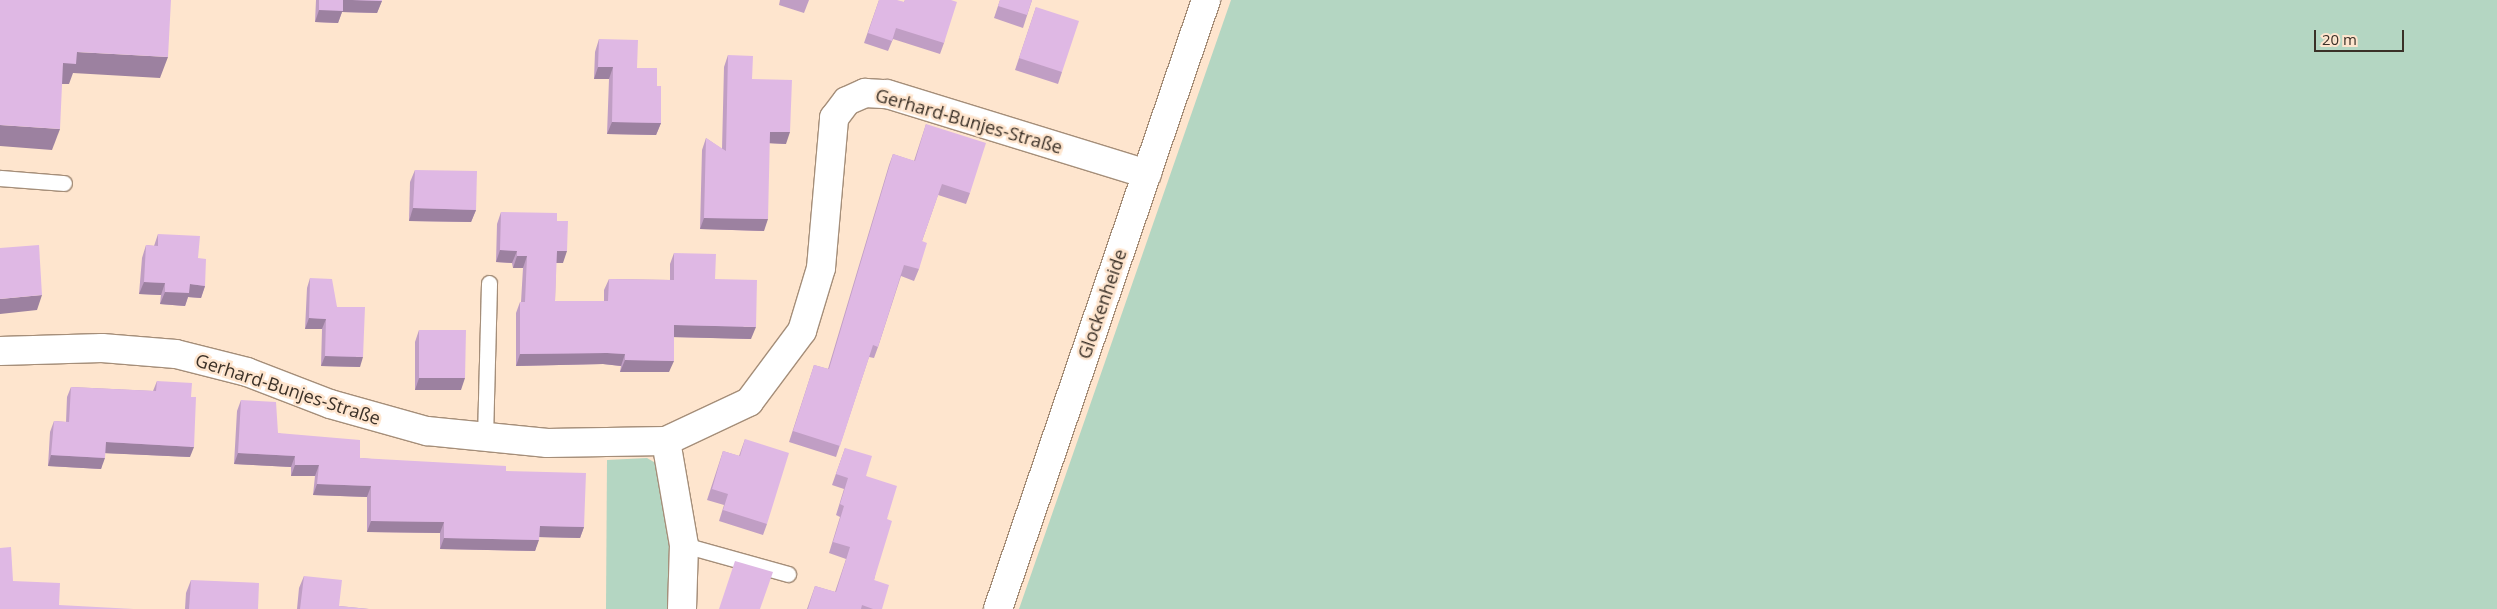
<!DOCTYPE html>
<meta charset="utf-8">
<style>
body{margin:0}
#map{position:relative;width:2497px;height:609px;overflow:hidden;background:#fee5ce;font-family:"Open Sans",sans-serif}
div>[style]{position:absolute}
.green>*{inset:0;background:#b4d6c2}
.roads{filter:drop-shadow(1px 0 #a58e79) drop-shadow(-1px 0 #a58e79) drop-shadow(0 1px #a58e79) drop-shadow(0 -1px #a58e79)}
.service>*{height:15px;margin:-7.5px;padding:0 7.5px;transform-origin:7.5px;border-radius:7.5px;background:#fff}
.minor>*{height:28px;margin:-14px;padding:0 14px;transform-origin:14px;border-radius:14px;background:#fff}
.wall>*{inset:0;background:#c09ec4}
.shaded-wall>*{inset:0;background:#9c81a0}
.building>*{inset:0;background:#dfb8e4}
span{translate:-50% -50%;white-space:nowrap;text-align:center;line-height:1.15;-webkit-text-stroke:5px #fee5ce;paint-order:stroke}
.street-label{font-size:18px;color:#3a3027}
.scale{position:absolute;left:2314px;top:30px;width:90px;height:22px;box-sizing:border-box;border:2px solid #3a3027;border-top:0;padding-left:6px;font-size:15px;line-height:18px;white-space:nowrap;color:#3a3027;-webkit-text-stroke:4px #fee5ce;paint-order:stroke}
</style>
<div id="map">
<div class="green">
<div style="clip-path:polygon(1231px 0,2497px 0,2497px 609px,1019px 609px)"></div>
<div style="clip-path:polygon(647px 458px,659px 465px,670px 532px,673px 609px,606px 609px,607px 460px)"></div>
</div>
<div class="roads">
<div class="service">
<div style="left:0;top:178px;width:64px;rotate:4.5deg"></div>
<div style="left:485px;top:437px;width:154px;rotate:-88.5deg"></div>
<div style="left:684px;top:545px;width:108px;rotate:15.6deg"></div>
</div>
<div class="minor">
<div style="left:0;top:351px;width:102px;rotate:-1.7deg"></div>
<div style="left:102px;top:348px;width:74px;rotate:4.6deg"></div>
<div style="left:176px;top:354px;width:73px;rotate:14.2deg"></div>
<div style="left:247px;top:372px;width:89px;rotate:21.1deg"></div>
<div style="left:330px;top:404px;width:101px;rotate:15.6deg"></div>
<div style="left:427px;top:431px;width:121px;rotate:5.7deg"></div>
<div style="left:547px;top:443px;width:119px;rotate:-1deg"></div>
<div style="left:666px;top:441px;width:92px;rotate:-25.2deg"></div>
<div style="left:749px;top:402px;width:89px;rotate:-53.3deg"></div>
<div style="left:802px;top:331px;width:66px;rotate:-73.2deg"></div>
<div style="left:821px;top:268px;width:151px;rotate:-85deg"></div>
<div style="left:834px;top:118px;width:21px;rotate:-53deg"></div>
<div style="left:847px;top:101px;width:20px;rotate:-24deg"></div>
<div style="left:865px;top:93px;width:22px;rotate:3deg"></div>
<div style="left:887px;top:94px;width:272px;rotate:17.1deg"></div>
<div style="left:666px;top:441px;width:106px;rotate:80.2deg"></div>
<div style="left:684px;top:545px;width:64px;rotate:91.8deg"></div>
<div style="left:998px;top:609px;width:644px;rotate:-71.14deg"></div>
</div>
</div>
<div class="wall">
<div style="clip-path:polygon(316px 0,382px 0,377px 13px,342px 12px,338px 23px,315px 22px)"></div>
<div style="clip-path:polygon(780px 0,809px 0,804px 13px,779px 5px)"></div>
<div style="clip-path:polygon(879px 0,904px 2px,905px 0,951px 0,944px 43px,940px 54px,893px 39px,888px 51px,864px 43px)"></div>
<div style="clip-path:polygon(1000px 0,1032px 0,1023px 28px,994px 18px)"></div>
<div style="clip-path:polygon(1036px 7px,1062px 72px,1058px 84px,1015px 70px)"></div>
<div style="clip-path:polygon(599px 39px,637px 68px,657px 86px,661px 123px,656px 135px,607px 134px,609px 79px,594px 79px,595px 52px)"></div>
<div style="clip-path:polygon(728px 55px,752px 79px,786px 144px,769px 143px,764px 231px,700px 229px,702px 150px,706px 138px,722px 149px,724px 67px)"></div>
<div style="clip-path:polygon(926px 124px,970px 193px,966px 204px,938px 195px,922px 241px,919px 269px,914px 281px,901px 276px,878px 347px,874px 358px,869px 357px,836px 457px,789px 442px,814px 365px,828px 369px,889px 165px,893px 154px,914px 161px)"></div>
<div style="clip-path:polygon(415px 170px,476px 210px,471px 222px,409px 221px,410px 182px)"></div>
<div style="clip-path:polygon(501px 212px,557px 221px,563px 263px,556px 263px,555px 301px,604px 301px,604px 290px,609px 279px,670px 280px,670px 264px,674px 253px,715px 279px,751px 339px,674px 337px,669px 372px,620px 372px,621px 366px,603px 364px,516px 366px,516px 313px,520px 302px,521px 302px,523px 268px,513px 268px,512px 263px,496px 262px,497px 224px)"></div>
<div style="clip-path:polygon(158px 234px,198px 258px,205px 286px,201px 298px,188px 297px,185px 306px,160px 304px,161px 295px,139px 294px,142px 258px,146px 245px,154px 246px)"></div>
<div style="clip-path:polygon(310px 278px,337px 307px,360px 367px,321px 366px,322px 329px,305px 329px,307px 288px)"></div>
<div style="clip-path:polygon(419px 330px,461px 390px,415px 390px,415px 342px)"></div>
<div style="clip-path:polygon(157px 381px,191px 397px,190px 457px,105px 453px,101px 469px,48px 466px,50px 432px,54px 421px,66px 422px,67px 397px,71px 387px,153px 391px)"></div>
<div style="clip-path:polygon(241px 400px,278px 433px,360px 458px,506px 471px,584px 527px,580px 538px,539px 537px,535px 551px,440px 549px,440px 533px,367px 532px,367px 497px,313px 495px,315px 476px,291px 476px,291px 467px,234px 464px,237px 411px)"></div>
<div style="clip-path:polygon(745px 439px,767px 524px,763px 535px,719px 521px,724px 505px,707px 500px,723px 451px,739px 456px)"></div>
<div style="clip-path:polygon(845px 448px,866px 476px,887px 519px,874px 580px,882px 609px,807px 609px,815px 586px,835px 592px,846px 559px,829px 553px,840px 517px,836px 515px,844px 489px,832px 485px)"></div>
<div style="clip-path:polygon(304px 576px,339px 606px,369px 609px,297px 609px,299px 588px)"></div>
<div style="clip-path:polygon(191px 580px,258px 609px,185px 609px,186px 593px)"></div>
</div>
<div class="shaded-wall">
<div style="clip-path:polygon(343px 0,352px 0,382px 1px,377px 13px,342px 12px,338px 23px,315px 22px,319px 10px)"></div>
<div style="clip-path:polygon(77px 52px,168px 57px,160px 78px,73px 73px,69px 84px,56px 84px,63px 63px)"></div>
<div style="clip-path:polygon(598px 67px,613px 67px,609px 79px,594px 79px)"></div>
<div style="clip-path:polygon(612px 122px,661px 123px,656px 135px,607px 134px)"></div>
<div style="clip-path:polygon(0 125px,60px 129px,52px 150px,0 146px)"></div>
<div style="clip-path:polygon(770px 132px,790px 132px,786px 144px,765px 143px)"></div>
<div style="clip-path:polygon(413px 208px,476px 210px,471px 222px,409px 221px)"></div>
<div style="clip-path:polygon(704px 218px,768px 219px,764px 231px,700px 229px)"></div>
<div style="clip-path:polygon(500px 250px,517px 251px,512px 263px,496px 262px)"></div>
<div style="clip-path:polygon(557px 251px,567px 251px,563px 263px,552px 263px)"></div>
<div style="clip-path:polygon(517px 256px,527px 256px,523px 268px,513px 268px)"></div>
<div style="clip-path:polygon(144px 282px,165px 283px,161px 295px,139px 294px)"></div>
<div style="clip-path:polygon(190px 284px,205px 286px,201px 298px,188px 297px,185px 306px,160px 304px,165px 292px)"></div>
<div style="clip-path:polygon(42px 295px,37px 310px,0 314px,0 299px)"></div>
<div style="clip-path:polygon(309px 318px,326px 319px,322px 329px,305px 329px)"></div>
<div style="clip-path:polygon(674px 325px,756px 327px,751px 339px,670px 337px)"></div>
<div style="clip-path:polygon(607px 353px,625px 354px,621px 366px,603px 364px,516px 366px,520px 354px)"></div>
<div style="clip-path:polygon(325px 356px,363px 357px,360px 367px,321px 366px)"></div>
<div style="clip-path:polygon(625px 360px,674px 361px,669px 372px,620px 372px)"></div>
<div style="clip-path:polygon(419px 378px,465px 378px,461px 390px,415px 390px)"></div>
<div style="clip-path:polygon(106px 442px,194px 447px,190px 457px,102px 453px)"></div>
<div style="clip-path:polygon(238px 453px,295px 456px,291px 467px,234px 464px)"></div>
<div style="clip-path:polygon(51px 455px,105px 458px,101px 469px,48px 466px)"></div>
<div style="clip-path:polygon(295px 465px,319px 465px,315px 476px,291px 476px)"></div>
<div style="clip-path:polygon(317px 484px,371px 486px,367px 497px,313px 495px)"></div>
<div style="clip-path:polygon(371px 521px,444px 522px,440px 533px,367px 532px)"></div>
<div style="clip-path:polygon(540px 526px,584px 527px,580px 538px,536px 537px)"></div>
<div style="clip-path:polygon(444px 538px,539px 540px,535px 551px,440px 549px)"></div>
</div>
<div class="building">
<div style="clip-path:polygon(0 0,171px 0,168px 57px,77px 52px,76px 64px,63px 63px,60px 129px,0 125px)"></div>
<div style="clip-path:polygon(319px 0,343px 0,343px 11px,319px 10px)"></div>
<div style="clip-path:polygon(352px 0,382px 0,382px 1px)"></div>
<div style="clip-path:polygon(879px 0,897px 0,904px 2px,905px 0,951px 0,957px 2px,944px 43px,896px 28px,892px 41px,868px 33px)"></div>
<div style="clip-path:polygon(1000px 0,1032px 0,1027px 15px,998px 6px)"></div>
<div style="clip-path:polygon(1036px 7px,1079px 21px,1062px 72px,1019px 58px)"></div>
<div style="clip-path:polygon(599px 39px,638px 40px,637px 68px,657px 68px,657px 86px,661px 86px,661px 123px,612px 122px,613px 67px,598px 67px)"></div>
<div style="clip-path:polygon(728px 55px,753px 56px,752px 79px,792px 80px,790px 132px,770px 132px,768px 219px,704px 218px,706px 138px,726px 151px)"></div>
<div style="clip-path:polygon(926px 124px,986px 143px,970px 193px,942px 184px,922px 241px,927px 243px,919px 269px,904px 265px,878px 347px,873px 345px,840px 446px,793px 431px,814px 365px,829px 369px,893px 154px,915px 161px)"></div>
<div style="clip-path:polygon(415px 170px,477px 171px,476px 210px,413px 208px)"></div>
<div style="clip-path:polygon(501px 212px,557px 213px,557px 221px,568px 221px,567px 251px,557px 251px,555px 301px,608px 301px,609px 279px,674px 280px,674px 253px,716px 254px,715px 279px,757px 280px,756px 327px,674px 325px,674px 361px,625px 360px,625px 354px,607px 353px,520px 354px,520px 302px,525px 302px,527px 256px,517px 256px,517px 251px,500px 250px)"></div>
<div style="clip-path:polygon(158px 234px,200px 236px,198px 258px,206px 259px,205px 286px,190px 284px,189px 293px,165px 292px,165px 283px,144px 282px,146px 245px,158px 246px)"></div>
<div style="clip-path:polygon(39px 245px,42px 295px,0 299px,0 248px)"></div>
<div style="clip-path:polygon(310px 278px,332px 279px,337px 307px,365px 307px,363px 357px,325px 356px,326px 319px,309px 318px)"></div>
<div style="clip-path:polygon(419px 330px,466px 330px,465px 378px,419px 378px)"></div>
<div style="clip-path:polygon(157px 381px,192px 383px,191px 397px,196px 397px,194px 447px,106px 442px,105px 458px,51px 455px,54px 421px,69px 422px,71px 387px,156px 391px)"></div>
<div style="clip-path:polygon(241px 400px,276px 402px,278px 433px,360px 440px,360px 458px,506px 466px,506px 471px,586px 473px,584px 527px,540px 526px,539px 540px,444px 538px,444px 522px,371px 521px,371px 486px,317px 484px,319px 465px,295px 465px,295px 456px,238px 453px)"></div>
<div style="clip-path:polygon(745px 439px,789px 453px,767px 524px,723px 510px,728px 494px,712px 489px,723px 451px,740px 456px)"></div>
<div style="clip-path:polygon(845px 448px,872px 456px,866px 476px,897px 486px,887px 519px,892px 521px,874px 580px,889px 585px,882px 609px,873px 609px,862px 605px,861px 609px,808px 609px,815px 586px,836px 592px,850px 547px,833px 542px,844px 506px,840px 504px,848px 478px,836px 474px)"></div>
<div style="clip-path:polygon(11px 547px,13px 581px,60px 583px,59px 605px,134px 609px,0 609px,0 548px)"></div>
<div style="clip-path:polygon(735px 561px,773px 572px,760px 609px,719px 609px)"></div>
<div style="clip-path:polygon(304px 576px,342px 580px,339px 606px,369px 609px,300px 609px)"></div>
<div style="clip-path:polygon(191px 580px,259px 583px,258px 609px,189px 609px)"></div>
</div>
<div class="street-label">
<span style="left:969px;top:121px;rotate:16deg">Gerhard-Bunjes-Straße</span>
<span style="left:1102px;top:304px;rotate:-71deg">Glockenheide</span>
<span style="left:288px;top:389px;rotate:18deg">Gerhard-Bunjes-Straße</span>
</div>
<div class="scale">20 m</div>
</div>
